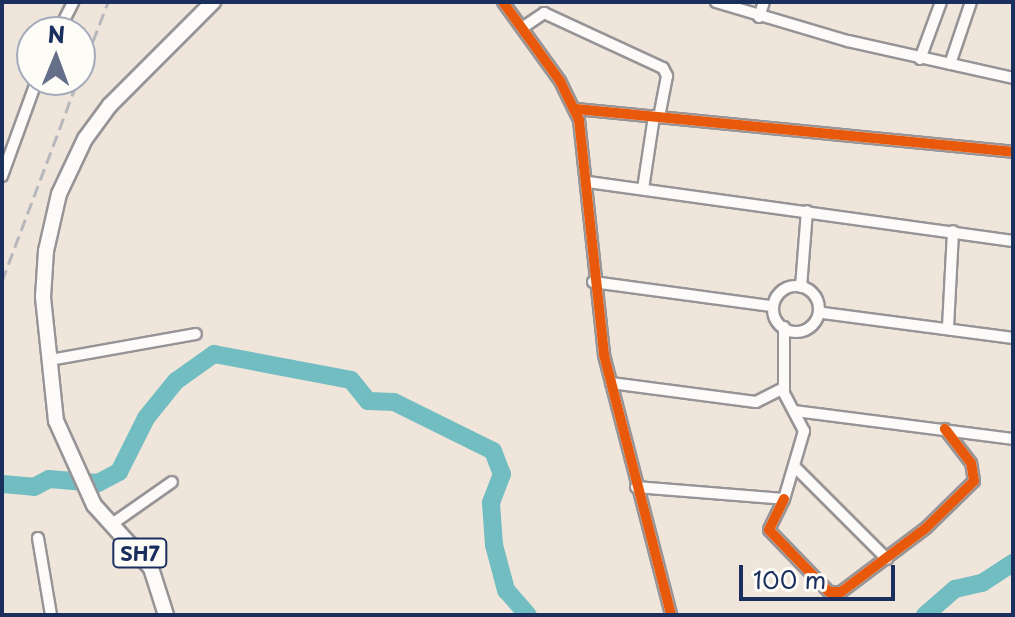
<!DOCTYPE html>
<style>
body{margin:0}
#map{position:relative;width:1015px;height:617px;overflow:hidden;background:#efe5da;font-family:"Playpen Sans",sans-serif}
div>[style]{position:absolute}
.river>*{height:18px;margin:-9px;padding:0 9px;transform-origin:9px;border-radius:9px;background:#72bdc2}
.roads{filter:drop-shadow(2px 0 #969496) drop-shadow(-2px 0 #969496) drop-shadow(0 2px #969496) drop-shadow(0 -2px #969496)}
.minor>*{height:10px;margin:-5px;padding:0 5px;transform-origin:5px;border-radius:5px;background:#fdfbf9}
.minor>.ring{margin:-5px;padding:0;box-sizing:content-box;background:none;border:10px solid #fdfbf9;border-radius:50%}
.major>*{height:14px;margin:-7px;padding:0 7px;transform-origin:7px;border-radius:7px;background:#fdfbf9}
.rail>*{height:3px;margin-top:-1.5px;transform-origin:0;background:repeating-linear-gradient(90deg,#b7b8bb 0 12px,transparent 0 18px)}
.cycleway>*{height:10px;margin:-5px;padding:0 5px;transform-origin:5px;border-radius:5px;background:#e8590c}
span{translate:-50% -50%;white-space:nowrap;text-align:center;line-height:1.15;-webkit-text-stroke:7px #fdfcf7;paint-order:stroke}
.shield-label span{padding:2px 6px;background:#fdfcf7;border:2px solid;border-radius:6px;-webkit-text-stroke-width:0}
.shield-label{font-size:20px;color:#1b2f5e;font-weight:700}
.frame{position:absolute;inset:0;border:4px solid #1b2f5e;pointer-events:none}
.north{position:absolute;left:16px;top:16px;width:80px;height:80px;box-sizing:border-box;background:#fdfcf7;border:2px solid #a3aaba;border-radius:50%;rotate:1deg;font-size:22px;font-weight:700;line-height:32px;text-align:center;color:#1b2f5e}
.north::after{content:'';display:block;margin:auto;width:28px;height:36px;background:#656f89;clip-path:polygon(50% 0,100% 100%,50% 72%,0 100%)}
.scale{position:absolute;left:739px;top:565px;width:156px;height:36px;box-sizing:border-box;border:4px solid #1b2f5e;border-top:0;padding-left:10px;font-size:24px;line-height:28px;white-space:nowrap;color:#1b2f5e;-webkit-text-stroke:6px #fdfcf7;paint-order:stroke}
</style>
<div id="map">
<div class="river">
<div style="left:2px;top:484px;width:32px;rotate:5deg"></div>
<div style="left:34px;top:487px;width:17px;rotate:-28deg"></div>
<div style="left:49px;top:479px;width:49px;rotate:4.7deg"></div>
<div style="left:98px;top:483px;width:24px;rotate:-28deg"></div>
<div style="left:119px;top:472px;width:60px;rotate:-63.4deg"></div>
<div style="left:146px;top:418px;width:48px;rotate:-51deg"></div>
<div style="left:176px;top:381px;width:47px;rotate:-35.4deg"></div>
<div style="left:214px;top:354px;width:139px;rotate:10.7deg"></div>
<div style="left:351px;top:380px;width:27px;rotate:51deg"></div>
<div style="left:368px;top:401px;width:26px;rotate:2deg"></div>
<div style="left:394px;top:402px;width:110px;rotate:26.3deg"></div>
<div style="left:493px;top:451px;width:25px;rotate:69deg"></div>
<div style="left:502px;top:474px;width:31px;rotate:111deg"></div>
<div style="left:491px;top:503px;width:42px;rotate:85.9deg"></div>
<div style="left:494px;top:545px;width:47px;rotate:75.1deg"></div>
<div style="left:506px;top:590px;width:33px;rotate:49deg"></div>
<div style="left:925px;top:615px;width:40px;rotate:-41deg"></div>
<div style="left:955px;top:589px;width:28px;rotate:-13deg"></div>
<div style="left:982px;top:583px;width:37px;rotate:-33deg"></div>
</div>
<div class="roads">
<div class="minor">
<div style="left:503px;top:2px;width:97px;rotate:54.2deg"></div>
<div style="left:560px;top:81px;width:43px;rotate:64deg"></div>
<div style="left:579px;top:120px;width:236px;rotate:83.9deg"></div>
<div style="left:604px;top:355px;width:268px;rotate:75.5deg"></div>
<div style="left:716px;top:2px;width:138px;rotate:16.5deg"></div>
<div style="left:848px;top:41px;width:169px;rotate:12.6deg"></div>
<div style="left:759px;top:17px;width:16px;rotate:-72deg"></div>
<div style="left:522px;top:28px;width:27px;rotate:-34deg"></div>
<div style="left:544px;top:13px;width:131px;rotate:24.8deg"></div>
<div style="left:663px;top:68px;width:9px;rotate:63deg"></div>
<div style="left:667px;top:76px;width:42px;rotate:101deg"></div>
<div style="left:58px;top:32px;width:34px;rotate:-63deg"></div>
<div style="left:920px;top:59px;width:61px;rotate:-69.8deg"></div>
<div style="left:950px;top:64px;width:65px;rotate:-71.3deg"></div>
<div style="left:576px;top:109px;width:439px;rotate:5.6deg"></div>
<div style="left:2px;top:176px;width:102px;rotate:-70deg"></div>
<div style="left:588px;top:182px;width:429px;rotate:7.9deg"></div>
<div style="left:643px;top:189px;width:74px;rotate:-81.4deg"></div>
<div style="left:593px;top:282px;width:180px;rotate:7.7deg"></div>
<div class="ring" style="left:773px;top:286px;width:36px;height:36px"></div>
<div style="left:801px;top:287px;width:76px;rotate:-85.5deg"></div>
<div style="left:823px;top:313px;width:192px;rotate:7.5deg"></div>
<div style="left:948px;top:327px;width:96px;rotate:-87deg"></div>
<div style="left:50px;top:360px;width:148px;rotate:-10.1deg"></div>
<div style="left:611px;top:383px;width:146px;rotate:7.5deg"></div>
<div style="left:756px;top:402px;width:31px;rotate:-27deg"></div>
<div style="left:795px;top:411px;width:220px;rotate:7.3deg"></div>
<div style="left:795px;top:467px;width:130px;rotate:45deg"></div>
<div style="left:636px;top:487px;width:148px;rotate:4.6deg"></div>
<div style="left:784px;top:499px;width:71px;rotate:-73.6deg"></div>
<div style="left:804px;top:431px;width:43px;rotate:-117.8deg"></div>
<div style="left:784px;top:393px;width:66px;rotate:-90deg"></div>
<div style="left:784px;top:499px;width:34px;rotate:116deg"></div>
<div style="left:769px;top:530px;width:86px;rotate:45.9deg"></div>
<div style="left:829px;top:592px;width:12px"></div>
<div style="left:841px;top:592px;width:106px;rotate:-37deg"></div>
<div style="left:926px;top:528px;width:67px;rotate:-44.4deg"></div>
<div style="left:974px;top:481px;width:18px;rotate:-99deg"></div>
<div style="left:971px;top:463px;width:43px;rotate:-127.4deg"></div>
<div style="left:112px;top:524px;width:73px;rotate:-35deg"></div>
<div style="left:38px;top:538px;width:78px;rotate:80.4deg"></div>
</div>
<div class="major">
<div style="left:166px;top:615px;width:49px;rotate:-107.7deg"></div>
<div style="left:151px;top:568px;width:85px;rotate:-132.1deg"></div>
<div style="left:94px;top:505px;width:92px;rotate:-114.3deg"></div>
<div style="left:56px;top:421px;width:125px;rotate:-96deg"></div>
<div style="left:43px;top:297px;width:46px;rotate:-86.3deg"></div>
<div style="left:46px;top:251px;width:58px;rotate:-77.2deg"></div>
<div style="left:59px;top:194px;width:61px;rotate:-64.7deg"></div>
<div style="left:85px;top:139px;width:42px;rotate:-53.7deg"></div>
<div style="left:110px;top:105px;width:146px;rotate:-45deg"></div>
</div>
</div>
<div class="rail">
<div style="left:80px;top:75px;width:78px;rotate:-69deg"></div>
<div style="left:2px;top:281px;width:215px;rotate:-69.3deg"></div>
</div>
<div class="cycleway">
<div style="left:503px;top:2px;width:97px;rotate:54.2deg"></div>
<div style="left:560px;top:81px;width:43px;rotate:64deg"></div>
<div style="left:579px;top:120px;width:236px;rotate:83.9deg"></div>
<div style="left:604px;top:355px;width:268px;rotate:75.5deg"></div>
<div style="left:576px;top:109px;width:439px;rotate:5.6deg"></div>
<div style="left:784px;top:499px;width:34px;rotate:116deg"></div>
<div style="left:769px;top:530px;width:86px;rotate:45.9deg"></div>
<div style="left:829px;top:592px;width:12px"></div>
<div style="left:841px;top:592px;width:106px;rotate:-37deg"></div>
<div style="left:926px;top:528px;width:67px;rotate:-44.4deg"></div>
<div style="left:974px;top:481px;width:18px;rotate:-99deg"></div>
<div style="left:971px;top:463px;width:43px;rotate:-127.4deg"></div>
</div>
<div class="shield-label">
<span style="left:140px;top:553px">SH7</span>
</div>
<div class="frame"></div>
<div class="north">N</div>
<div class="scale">100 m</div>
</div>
